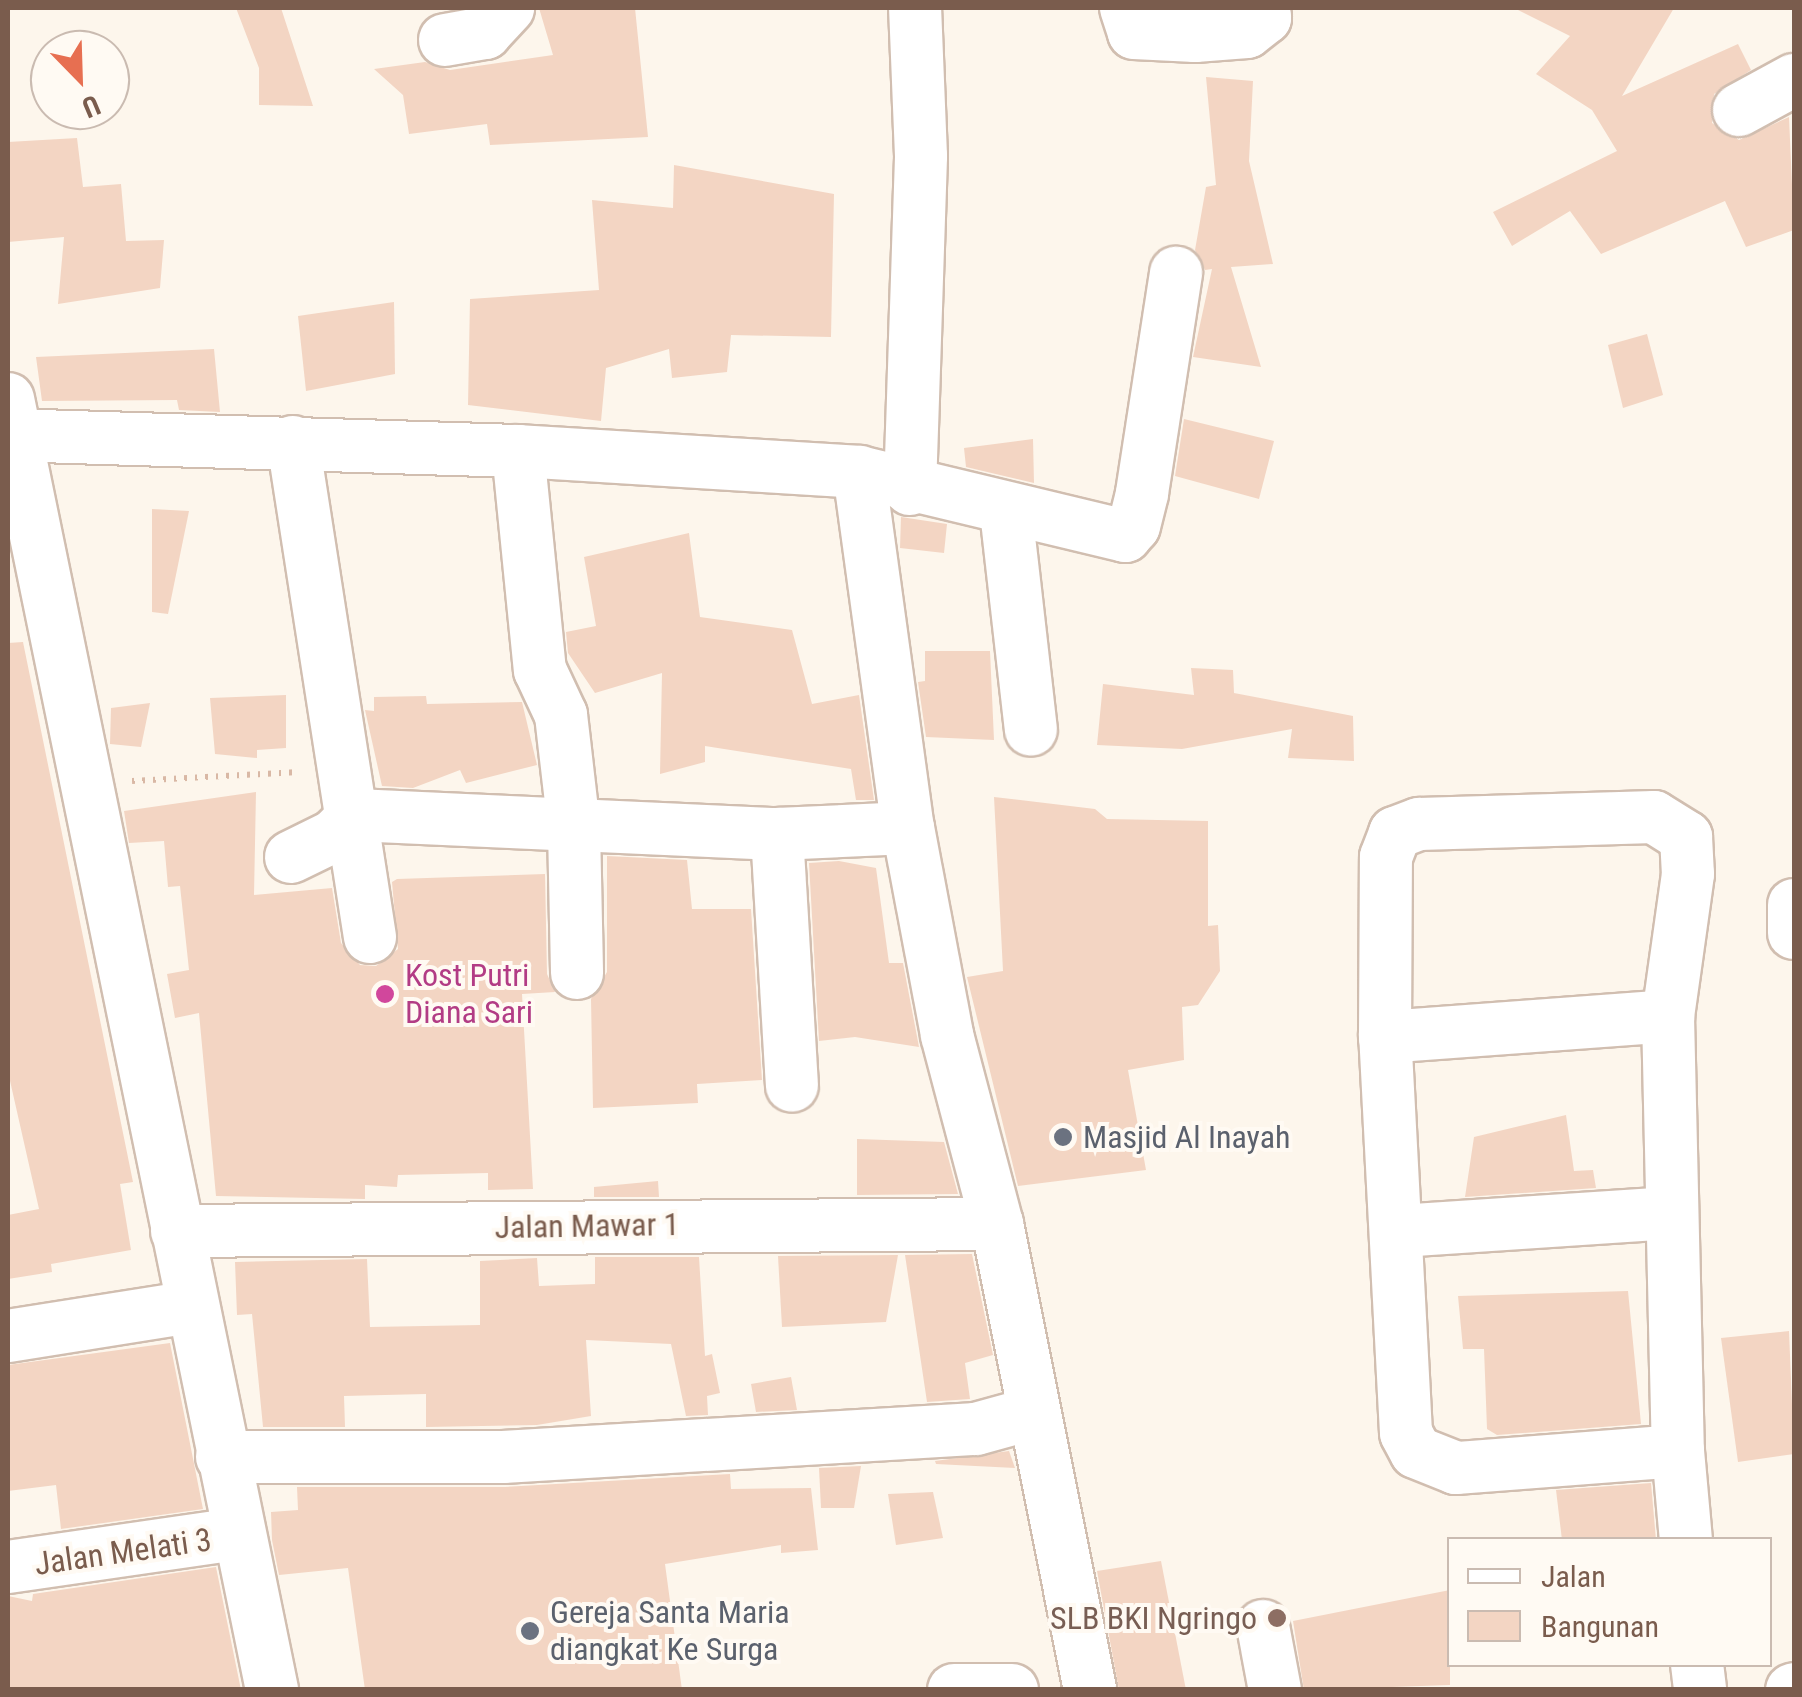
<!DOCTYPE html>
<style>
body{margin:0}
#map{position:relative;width:1802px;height:1697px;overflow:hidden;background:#fdf6ec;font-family:"Roboto Condensed",sans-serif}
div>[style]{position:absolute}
.building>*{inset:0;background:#f3d5c3}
.path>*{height:6px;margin-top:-3px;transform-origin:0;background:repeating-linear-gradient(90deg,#d9b8a5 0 2.5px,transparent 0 10.5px)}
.roads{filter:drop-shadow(2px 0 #d1beb0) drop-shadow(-2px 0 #d1beb0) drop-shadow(0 2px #d1beb0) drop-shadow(0 -2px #d1beb0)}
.minor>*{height:52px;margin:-26px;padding:0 26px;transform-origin:26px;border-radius:26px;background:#fff}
.dots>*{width:28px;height:28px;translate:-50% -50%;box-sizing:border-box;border:5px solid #fffaf3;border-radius:50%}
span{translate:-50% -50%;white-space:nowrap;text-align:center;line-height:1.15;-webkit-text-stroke:8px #fffaf3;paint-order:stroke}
.hotel-label{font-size:32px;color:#b23c85}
.left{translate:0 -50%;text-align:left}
.worship-label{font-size:32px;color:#5b616d}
.street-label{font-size:32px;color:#7a5c4d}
.education-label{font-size:32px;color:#785e54}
.right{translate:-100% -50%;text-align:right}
.frame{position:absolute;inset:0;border:10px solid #7a5c4d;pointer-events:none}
.legend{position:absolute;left:1447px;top:1537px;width:325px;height:130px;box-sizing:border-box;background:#fffaf3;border:2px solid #cabbb1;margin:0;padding:12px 18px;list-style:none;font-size:30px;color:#7a5c4d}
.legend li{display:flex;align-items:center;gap:20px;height:50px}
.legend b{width:50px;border:2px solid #cabbb1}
.north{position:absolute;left:30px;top:30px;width:100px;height:100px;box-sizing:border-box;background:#fffaf3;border:2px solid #cabbb1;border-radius:50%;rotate:157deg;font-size:28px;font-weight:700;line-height:40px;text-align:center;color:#7a5c4d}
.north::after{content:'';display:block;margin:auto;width:35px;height:45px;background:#e76f51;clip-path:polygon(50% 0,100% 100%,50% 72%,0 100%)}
</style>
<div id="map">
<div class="building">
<div style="clip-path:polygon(236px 8px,281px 8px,313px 106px,259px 105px,259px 68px)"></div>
<div style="clip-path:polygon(539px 8px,635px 8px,648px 137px,490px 145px,487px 124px,409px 134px,403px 95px,374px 69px,425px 62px,450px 70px,553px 55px)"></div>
<div style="clip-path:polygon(1514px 8px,1674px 8px,1622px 96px,1738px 44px,1751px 70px,1714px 94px,1712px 123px,1739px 140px,1789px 117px,1794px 230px,1746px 247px,1725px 201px,1601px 254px,1570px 211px,1512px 246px,1493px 212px,1617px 151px,1592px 110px,1536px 74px,1570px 36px)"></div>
<div style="clip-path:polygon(1206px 77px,1253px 81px,1249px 161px,1273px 264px,1231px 267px,1261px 367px,1193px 357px,1212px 269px,1205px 270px,1195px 250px,1206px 187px,1216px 185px)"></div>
<div style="clip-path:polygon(77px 138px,83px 187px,121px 184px,126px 241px,164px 240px,160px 288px,58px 304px,64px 237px,8px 242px,8px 142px)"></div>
<div style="clip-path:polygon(674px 165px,834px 194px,831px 337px,731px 335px,727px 372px,672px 378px,669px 349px,606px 368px,601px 421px,468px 405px,470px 299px,599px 290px,592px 200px,673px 208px)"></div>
<div style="clip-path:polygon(394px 302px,395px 374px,306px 391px,298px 316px)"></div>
<div style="clip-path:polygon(1647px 334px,1663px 395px,1623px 408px,1608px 345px)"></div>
<div style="clip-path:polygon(214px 349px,220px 412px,179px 410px,177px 400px,42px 401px,36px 357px)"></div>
<div style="clip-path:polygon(1184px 419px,1274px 441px,1259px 499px,1175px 476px)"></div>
<div style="clip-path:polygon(1033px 439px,1034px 483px,966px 467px,964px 448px)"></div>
<div style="clip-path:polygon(152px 509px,189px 511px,168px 614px,152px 612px)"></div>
<div style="clip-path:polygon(901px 517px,947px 524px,944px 553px,900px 548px)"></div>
<div style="clip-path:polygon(689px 533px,700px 617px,792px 630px,812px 704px,859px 695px,874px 800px,856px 800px,851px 769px,705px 746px,705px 762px,660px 774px,662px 673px,595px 693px,568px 653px,566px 632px,596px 626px,584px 557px)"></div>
<div style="clip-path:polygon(23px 642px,133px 1182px,120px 1184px,131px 1250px,51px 1264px,52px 1272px,8px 1279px,8px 1215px,39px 1209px,8px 1072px,8px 643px)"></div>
<div style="clip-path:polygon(925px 651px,990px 651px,994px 740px,926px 737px,918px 682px,925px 681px)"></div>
<div style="clip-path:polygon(1191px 668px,1233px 670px,1234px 693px,1353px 716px,1354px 761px,1288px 758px,1292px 729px,1182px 749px,1097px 745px,1103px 684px,1194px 695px)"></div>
<div style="clip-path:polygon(286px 695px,286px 748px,257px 750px,257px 758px,215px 754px,210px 698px)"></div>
<div style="clip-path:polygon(426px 696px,427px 704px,522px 702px,537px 765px,466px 783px,460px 770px,413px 788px,382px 786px,365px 710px,374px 711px,374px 697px)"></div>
<div style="clip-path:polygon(150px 703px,141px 747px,110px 744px,111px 708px)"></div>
<div style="clip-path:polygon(256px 792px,254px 895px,332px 888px,341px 943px,360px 965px,376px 966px,398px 949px,392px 882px,397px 879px,545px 874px,547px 974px,555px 992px,522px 994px,533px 1189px,488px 1190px,488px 1173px,398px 1175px,397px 1187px,365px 1185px,365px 1199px,216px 1196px,199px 1013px,175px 1018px,167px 974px,189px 970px,180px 886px,168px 887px,164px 841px,129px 843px,124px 811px)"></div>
<div style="clip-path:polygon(994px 797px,1095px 809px,1107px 819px,1208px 821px,1208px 926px,1218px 925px,1220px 971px,1198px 1005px,1182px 1007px,1184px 1060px,1128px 1070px,1146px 1170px,1018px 1186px,967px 977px,1003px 971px)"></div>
<div style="clip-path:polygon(607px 856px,687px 860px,692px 909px,751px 909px,762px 1080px,697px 1084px,698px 1103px,593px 1108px,591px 999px,607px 972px)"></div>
<div style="clip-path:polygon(839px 861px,876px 868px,889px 963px,903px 963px,919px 1047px,855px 1037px,819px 1041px,809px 863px)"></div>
<div style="clip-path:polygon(1566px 1115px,1574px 1171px,1593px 1170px,1596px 1188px,1465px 1197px,1474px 1137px)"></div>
<div style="clip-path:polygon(857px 1139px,944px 1142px,958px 1194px,857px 1195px)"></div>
<div style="clip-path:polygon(658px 1181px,659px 1197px,594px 1197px,594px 1187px)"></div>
<div style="clip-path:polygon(972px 1254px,993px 1355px,965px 1363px,970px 1399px,927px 1402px,905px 1255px)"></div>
<div style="clip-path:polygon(898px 1255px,886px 1322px,782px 1327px,778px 1256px)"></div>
<div style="clip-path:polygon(595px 1257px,699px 1257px,705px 1356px,712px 1354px,720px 1393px,707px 1396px,708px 1415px,686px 1416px,671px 1344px,586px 1340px,591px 1416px,537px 1425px,426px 1427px,426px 1394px,344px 1396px,345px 1427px,263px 1427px,252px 1314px,237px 1315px,235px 1262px,367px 1259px,370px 1327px,480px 1325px,480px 1261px,537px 1258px,539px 1286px,595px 1284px)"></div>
<div style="clip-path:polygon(1628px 1291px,1641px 1424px,1497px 1435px,1487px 1429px,1484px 1349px,1463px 1349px,1458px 1296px)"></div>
<div style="clip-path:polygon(1789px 1331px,1794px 1454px,1738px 1462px,1721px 1338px)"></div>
<div style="clip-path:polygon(170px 1343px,203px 1509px,61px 1529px,56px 1485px,8px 1491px,8px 1365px)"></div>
<div style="clip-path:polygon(791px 1377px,797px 1410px,756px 1412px,751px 1384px)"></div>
<div style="clip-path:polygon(1009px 1451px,1015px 1468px,936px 1464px,935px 1461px)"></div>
<div style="clip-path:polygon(861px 1466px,854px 1508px,821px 1508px,819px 1468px)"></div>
<div style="clip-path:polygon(730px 1474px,731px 1489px,811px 1488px,818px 1550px,781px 1553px,781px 1545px,665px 1564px,682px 1690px,365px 1690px,348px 1568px,279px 1575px,272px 1540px,271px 1512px,298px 1510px,297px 1487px,505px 1487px)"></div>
<div style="clip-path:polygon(1651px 1483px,1656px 1540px,1562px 1540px,1556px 1490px)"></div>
<div style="clip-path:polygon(933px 1492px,943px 1538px,896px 1545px,888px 1494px)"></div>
<div style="clip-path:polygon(1161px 1561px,1186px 1690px,1119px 1690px,1097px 1571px)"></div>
<div style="clip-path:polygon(216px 1567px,241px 1690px,8px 1690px,8px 1596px,32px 1601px,33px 1594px)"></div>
<div style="clip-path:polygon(1450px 1590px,1450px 1685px,1304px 1690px,1293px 1621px)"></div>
</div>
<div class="path">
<div style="left:132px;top:781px;width:167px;rotate:-3.1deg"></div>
</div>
<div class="roads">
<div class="minor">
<div style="left:1126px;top:8px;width:26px;rotate:72deg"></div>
<div style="left:1134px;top:33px;width:61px;rotate:2.8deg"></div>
<div style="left:1195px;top:36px;width:52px;rotate:-4.4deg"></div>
<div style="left:1247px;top:32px;width:23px;rotate:-38deg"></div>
<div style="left:1265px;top:18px;width:10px;rotate:-96deg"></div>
<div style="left:445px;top:40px;width:41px;rotate:-9.9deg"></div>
<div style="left:485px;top:33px;width:34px;rotate:-47deg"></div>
<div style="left:1739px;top:110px;width:63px;rotate:-28.6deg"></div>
<div style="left:8px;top:399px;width:1318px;rotate:78.44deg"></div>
<div style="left:8px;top:435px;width:510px;rotate:1.8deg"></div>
<div style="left:518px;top:451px;width:342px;rotate:3.5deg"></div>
<div style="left:859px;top:472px;width:274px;rotate:13.5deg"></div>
<div style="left:1125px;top:536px;width:13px;rotate:-48deg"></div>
<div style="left:1134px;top:526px;width:34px;rotate:-76deg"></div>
<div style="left:1142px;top:493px;width:223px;rotate:-81.2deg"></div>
<div style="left:293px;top:442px;width:501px;rotate:81.16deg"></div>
<div style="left:518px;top:451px;width:220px;rotate:84.3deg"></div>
<div style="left:540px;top:670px;width:50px;rotate:65deg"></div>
<div style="left:561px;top:715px;width:114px;rotate:83.4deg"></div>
<div style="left:574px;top:828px;width:145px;rotate:88.8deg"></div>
<div style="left:859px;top:472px;width:359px;rotate:82.2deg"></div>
<div style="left:908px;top:828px;width:211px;rotate:79.3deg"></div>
<div style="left:947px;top:1035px;width:196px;rotate:75.2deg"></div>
<div style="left:997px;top:1224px;width:475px;rotate:78.7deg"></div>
<div style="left:910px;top:489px;width:333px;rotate:-88.1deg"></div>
<div style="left:921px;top:156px;width:148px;rotate:-92.3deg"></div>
<div style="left:1006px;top:511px;width:220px;rotate:83.5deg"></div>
<div style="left:777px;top:834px;width:252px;rotate:86.6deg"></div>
<div style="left:291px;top:857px;width:48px;rotate:-26deg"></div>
<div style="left:334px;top:836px;width:30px;rotate:-45deg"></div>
<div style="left:355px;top:815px;width:422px;rotate:2.6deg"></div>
<div style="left:777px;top:834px;width:131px;rotate:-2.6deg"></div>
<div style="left:1794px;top:905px;width:28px;rotate:90deg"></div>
<div style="left:1385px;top:1037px;width:284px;rotate:-4.2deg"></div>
<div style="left:177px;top:1231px;width:820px;rotate:-0.49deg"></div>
<div style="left:1399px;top:1231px;width:273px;rotate:-3.8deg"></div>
<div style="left:8px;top:1336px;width:186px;rotate:-9deg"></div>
<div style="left:1678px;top:1451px;width:223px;rotate:175.6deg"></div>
<div style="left:1456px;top:1468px;width:43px;rotate:-158.2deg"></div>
<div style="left:1416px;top:1452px;width:21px;rotate:-118deg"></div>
<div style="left:1406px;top:1433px;width:397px;rotate:-93deg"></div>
<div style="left:1385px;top:1037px;width:180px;rotate:-89.7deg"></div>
<div style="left:1386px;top:857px;width:26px;rotate:-69deg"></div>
<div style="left:1395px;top:833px;width:26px;rotate:-21deg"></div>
<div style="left:1419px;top:824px;width:235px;rotate:-1.7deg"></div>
<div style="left:1654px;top:817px;width:38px;rotate:32deg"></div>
<div style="left:1686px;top:837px;width:37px;rotate:87deg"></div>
<div style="left:1688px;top:874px;width:143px;rotate:98deg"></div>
<div style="left:1668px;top:1016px;width:435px;rotate:88.7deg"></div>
<div style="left:1678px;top:1451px;width:89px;rotate:84.9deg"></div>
<div style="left:222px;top:1457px;width:281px"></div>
<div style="left:503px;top:1457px;width:474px;rotate:-3.4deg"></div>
<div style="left:976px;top:1429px;width:60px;rotate:-15.4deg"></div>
<div style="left:8px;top:1567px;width:232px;rotate:-8.2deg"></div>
<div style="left:1263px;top:1626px;width:65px;rotate:79.4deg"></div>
<div style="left:1697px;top:1664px;width:26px;rotate:83deg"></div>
<div style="left:954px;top:1690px;width:58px"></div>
<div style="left:1792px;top:1690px;width:2px;rotate:-27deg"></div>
</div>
</div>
<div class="dots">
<div style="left:385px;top:994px;background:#d1479c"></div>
<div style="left:1063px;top:1137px;background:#6b7280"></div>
<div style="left:1277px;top:1618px;background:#8d6e63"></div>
<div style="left:530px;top:1631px;background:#6b7280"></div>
</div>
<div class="hotel-label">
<span class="left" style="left:405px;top:994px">Kost Putri<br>Diana Sari</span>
</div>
<div class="worship-label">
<span class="left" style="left:1083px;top:1137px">Masjid Al Inayah</span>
<span class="left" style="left:550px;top:1631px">Gereja Santa Maria<br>diangkat Ke Surga</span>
</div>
<div class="street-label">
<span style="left:587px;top:1226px;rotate:-1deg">Jalan Mawar 1</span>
<span style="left:123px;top:1552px;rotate:-8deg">Jalan Melati 3</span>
</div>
<div class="education-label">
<span class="right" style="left:1257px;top:1618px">SLB BKI Ngringo</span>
</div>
<div class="frame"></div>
<ul class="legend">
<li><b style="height:12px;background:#fff"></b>Jalan</li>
<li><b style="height:28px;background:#f3d5c3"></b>Bangunan</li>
</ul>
<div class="north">U</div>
</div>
